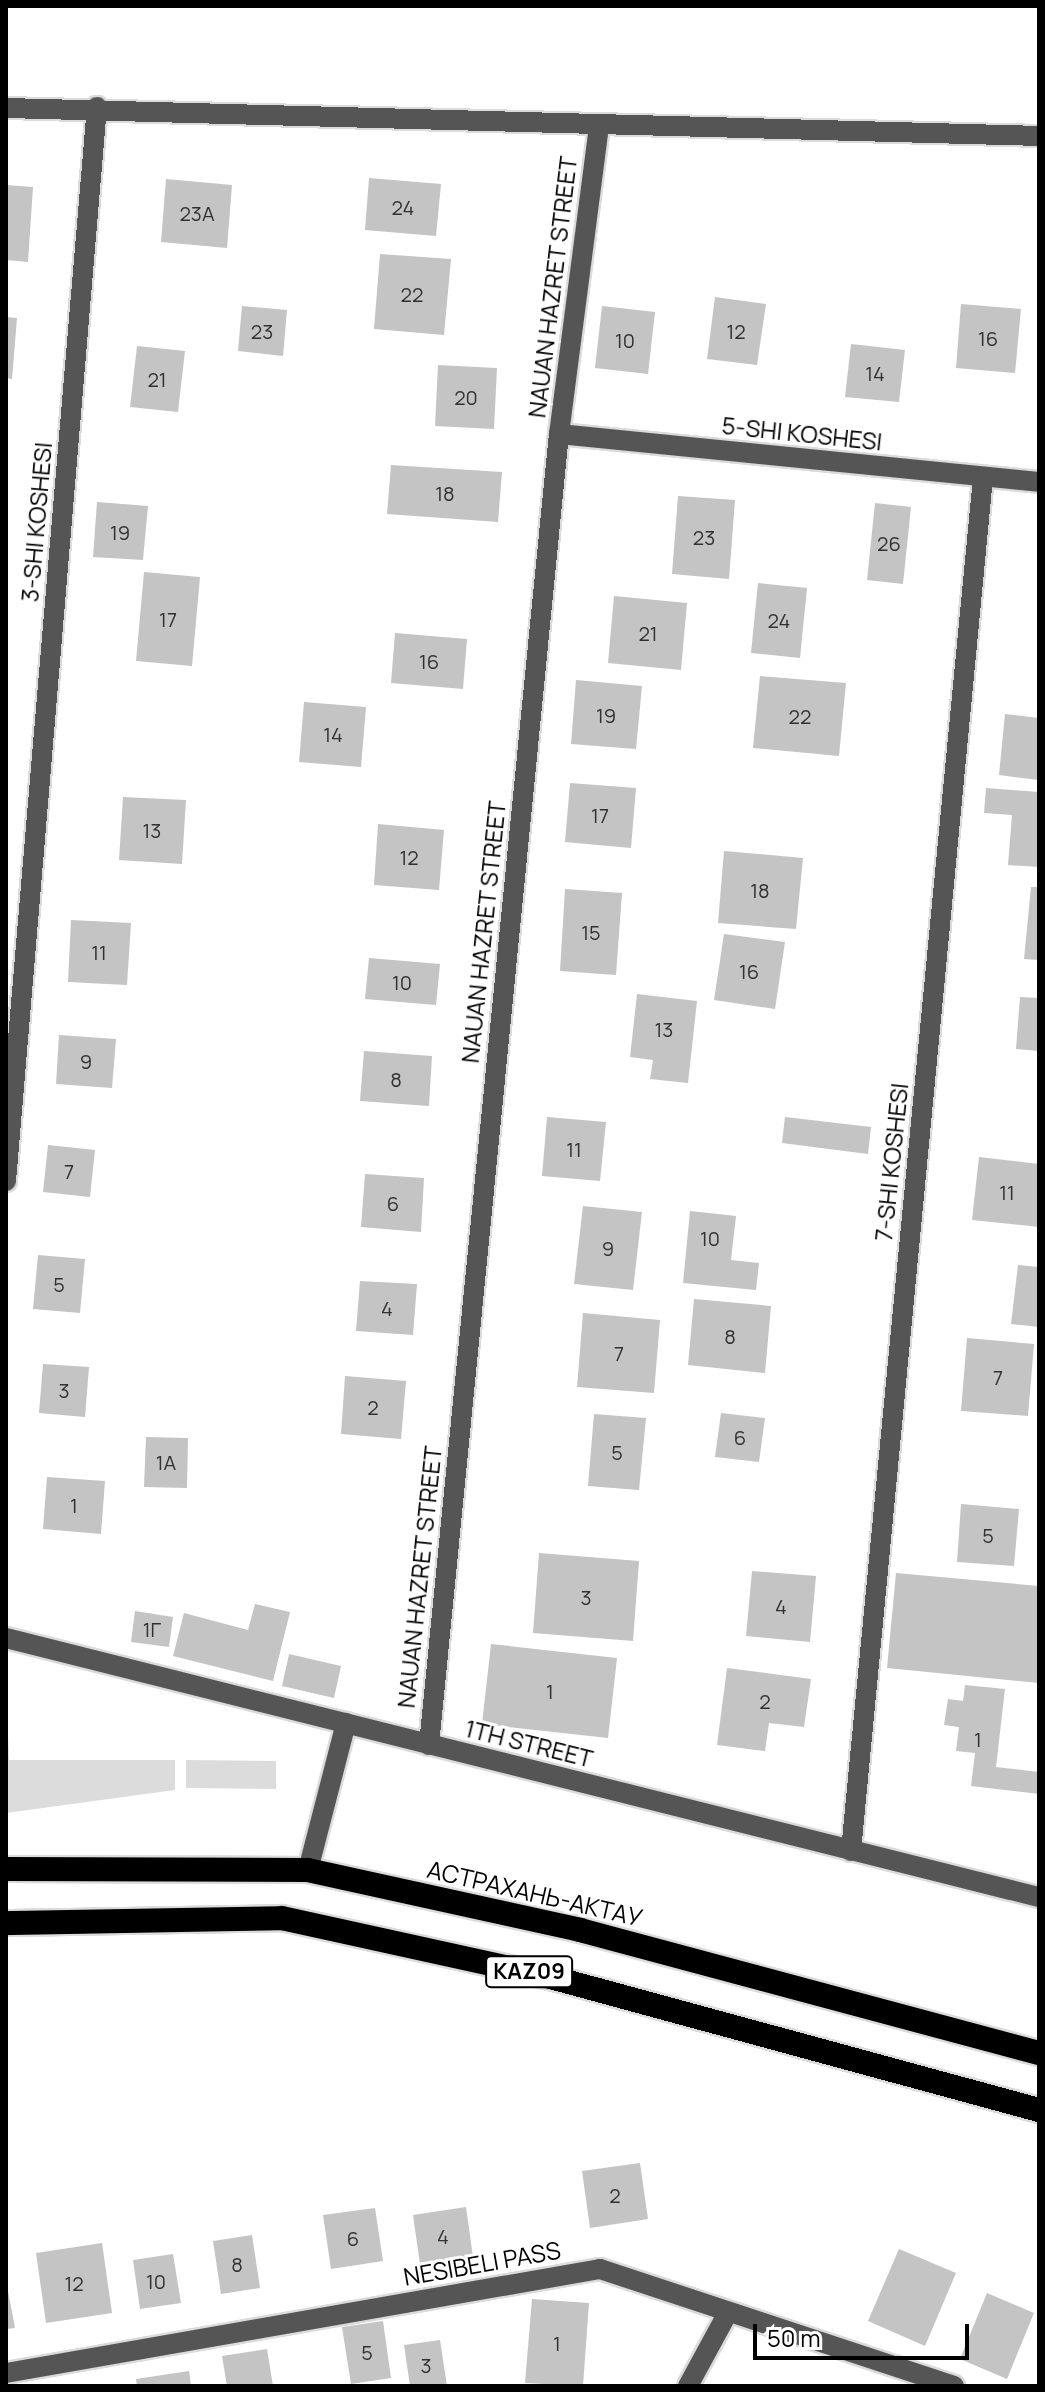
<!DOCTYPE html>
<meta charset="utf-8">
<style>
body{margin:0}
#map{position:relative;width:1045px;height:2392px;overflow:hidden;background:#fff;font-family:Manrope,sans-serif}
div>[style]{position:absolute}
.green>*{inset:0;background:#dcdcdc}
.building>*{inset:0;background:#c4c4c4}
.roads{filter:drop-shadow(2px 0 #dbdbdb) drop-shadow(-2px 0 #dbdbdb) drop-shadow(0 2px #dbdbdb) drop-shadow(0 -2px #dbdbdb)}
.minor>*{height:20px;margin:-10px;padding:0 10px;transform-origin:10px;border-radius:10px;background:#555}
.highway>*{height:24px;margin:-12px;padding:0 12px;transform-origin:12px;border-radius:12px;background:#000}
span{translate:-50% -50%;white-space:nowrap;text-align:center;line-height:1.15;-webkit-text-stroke:6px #fff;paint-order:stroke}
.number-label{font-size:20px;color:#313131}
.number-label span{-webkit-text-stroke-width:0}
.shield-label span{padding:2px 6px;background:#fff;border:2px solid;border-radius:6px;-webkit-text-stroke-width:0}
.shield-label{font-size:22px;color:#000;font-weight:700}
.street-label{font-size:24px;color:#000}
.frame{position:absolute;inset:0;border:8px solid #000;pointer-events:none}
.scale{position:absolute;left:753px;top:2324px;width:216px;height:36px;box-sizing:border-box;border:4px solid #000;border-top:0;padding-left:10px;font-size:24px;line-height:28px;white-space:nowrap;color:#000;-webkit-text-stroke:6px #fff;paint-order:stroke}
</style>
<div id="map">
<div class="green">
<div style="clip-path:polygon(6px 1680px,9px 1760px,175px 1760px,175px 1790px,6px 1813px)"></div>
<div style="clip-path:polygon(186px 1760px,276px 1761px,276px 1789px,186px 1788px)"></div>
</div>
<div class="building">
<div style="clip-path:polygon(369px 178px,441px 184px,436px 236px,365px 230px)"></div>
<div style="clip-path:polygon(166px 179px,232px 185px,227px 248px,161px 242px)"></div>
<div style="clip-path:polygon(6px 185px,33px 187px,28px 262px,6px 260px)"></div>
<div style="clip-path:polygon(380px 254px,451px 259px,444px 335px,374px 329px)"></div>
<div style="clip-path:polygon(715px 297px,766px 304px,757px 365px,707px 359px)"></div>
<div style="clip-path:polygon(961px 304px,1021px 309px,1015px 373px,956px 368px)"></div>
<div style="clip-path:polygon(242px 306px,287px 310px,283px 356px,238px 351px)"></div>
<div style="clip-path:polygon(602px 306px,655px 312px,648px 374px,595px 368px)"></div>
<div style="clip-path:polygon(6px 317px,17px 318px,12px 379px,6px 378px)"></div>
<div style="clip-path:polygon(851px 344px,905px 350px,899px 402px,845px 397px)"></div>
<div style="clip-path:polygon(137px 346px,185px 351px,178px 412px,130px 407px)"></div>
<div style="clip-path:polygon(438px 365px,497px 368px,494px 429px,435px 426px)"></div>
<div style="clip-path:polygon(391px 465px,502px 472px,498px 522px,387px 514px)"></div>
<div style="clip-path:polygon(678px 496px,735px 500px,729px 579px,672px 574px)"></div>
<div style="clip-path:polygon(97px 502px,148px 506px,143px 560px,93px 557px)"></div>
<div style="clip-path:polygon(875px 503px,911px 507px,903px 584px,867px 580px)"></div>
<div style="clip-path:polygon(144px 572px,200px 577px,192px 666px,136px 661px)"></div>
<div style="clip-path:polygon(758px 583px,807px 588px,800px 658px,751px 653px)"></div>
<div style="clip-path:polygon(614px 596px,687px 603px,681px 670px,608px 663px)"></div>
<div style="clip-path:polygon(395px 633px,467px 639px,463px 689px,391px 683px)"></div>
<div style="clip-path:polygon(760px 676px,846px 683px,839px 756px,753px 748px)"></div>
<div style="clip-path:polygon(576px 680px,642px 686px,636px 749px,571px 744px)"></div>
<div style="clip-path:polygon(304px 702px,366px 707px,361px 767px,299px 762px)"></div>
<div style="clip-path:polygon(1005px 714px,1039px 718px,1039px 780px,999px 775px)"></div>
<div style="clip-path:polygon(570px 783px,636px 788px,631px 848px,565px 842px)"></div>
<div style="clip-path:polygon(986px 788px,1039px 792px,1039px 867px,1008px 865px,1012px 815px,984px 813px)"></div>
<div style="clip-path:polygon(123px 797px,186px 800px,182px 864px,119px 860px)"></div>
<div style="clip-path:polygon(378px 824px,444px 830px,439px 890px,374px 885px)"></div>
<div style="clip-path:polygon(724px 851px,803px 858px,796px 929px,718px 923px)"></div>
<div style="clip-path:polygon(1031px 887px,1039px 887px,1039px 960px,1024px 959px)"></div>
<div style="clip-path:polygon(565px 889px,622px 893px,616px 975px,560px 971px)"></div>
<div style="clip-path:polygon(71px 920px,131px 923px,127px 985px,68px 982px)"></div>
<div style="clip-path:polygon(724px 934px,785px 942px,775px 1009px,714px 1000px)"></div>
<div style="clip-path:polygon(369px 958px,440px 964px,436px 1005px,365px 999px)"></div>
<div style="clip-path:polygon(637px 994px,697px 1001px,688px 1083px,650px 1079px,653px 1060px,630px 1057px)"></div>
<div style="clip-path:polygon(1020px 997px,1039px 998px,1039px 1051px,1016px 1049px)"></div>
<div style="clip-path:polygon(59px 1035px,116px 1039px,112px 1088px,56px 1084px)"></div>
<div style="clip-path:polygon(364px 1051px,432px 1056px,429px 1106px,360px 1101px)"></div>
<div style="clip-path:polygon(547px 1117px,606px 1122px,600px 1181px,542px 1176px)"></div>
<div style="clip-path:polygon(785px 1117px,871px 1127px,868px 1154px,782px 1143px)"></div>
<div style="clip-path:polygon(48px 1145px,95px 1150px,90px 1197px,43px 1192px)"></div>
<div style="clip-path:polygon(979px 1157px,1039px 1164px,1039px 1227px,972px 1220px)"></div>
<div style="clip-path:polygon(365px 1174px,424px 1178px,421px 1232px,361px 1227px)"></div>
<div style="clip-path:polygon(583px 1206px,642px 1212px,633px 1290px,574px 1284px)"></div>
<div style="clip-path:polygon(690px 1211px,736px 1216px,731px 1260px,759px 1263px,756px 1290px,683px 1283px)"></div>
<div style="clip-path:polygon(38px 1255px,85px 1259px,80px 1313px,33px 1309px)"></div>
<div style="clip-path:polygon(1018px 1265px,1039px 1267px,1039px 1327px,1011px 1324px)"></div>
<div style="clip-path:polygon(360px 1281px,417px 1284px,413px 1335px,356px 1331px)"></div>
<div style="clip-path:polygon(694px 1299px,771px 1306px,765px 1373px,688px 1365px)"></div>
<div style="clip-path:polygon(583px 1313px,660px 1320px,654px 1393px,577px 1387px)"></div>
<div style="clip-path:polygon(967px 1338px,1034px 1344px,1028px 1416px,961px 1411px)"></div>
<div style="clip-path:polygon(43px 1364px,89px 1367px,85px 1417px,39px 1413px)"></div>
<div style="clip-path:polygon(345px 1376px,406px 1381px,401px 1439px,341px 1434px)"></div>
<div style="clip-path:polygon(721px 1413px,765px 1418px,759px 1462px,715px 1457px)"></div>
<div style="clip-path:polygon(594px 1414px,646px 1418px,639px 1490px,588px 1486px)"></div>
<div style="clip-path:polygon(146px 1437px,188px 1438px,187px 1488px,144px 1487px)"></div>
<div style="clip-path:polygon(47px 1477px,105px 1481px,101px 1534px,43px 1529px)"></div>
<div style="clip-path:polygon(961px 1504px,1019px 1509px,1014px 1566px,957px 1562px)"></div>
<div style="clip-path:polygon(539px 1553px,639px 1561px,633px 1641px,533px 1633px)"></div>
<div style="clip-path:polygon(752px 1571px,816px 1576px,810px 1642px,746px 1636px)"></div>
<div style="clip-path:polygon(896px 1573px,1039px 1586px,1039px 1683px,887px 1668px)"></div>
<div style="clip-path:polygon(255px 1604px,290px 1612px,273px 1681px,173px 1656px,184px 1613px,248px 1630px)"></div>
<div style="clip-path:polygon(135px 1611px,173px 1617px,169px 1647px,131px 1642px)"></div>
<div style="clip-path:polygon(491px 1644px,617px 1658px,608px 1738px,482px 1724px)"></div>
<div style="clip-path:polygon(289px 1654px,341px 1666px,334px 1698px,282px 1686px)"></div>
<div style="clip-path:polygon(727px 1668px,811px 1679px,804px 1727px,769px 1723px,765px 1751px,717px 1745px)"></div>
<div style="clip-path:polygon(965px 1685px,1005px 1689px,996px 1767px,1039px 1772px,1039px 1794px,971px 1786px,975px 1753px,956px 1751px,959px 1727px,944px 1725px,948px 1699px,963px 1701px)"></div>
<div style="clip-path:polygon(640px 2163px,648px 2219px,590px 2228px,582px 2171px)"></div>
<div style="clip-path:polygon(466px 2207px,473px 2257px,420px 2264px,413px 2215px)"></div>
<div style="clip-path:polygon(375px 2208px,383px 2261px,331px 2269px,323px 2215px)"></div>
<div style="clip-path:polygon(252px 2235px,260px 2288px,221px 2294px,213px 2241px)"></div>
<div style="clip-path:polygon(102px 2243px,112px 2313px,46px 2323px,36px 2253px)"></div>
<div style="clip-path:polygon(899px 2249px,956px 2273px,925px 2346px,868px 2321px)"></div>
<div style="clip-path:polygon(173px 2254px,181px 2303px,140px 2309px,133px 2260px)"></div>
<div style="clip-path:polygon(6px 2280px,15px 2328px,6px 2329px)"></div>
<div style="clip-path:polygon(987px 2293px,1034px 2313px,1007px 2379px,960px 2359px)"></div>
<div style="clip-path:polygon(532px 2299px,589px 2303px,583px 2386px,525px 2383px)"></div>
<div style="clip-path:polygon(383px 2321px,391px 2378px,351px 2384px,342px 2327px)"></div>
<div style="clip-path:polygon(440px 2340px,447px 2386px,410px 2386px,404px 2345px)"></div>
<div style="clip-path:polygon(267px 2349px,273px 2386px,227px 2386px,222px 2356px)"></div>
<div style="clip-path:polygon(189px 2371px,191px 2386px,137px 2386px,136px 2379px)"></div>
</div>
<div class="roads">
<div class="minor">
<div style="left:6px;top:108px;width:1033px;rotate:1.55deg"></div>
<div style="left:559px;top:434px;width:482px;rotate:5.7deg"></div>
<div style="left:6px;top:1181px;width:1078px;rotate:-85.16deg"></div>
<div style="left:6px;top:1638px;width:1065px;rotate:14.08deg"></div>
<div style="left:429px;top:1745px;width:1317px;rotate:-84.34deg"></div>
<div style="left:559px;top:434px;width:312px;rotate:-82.6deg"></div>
<div style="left:851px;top:1851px;width:1379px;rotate:-84.51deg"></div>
<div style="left:308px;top:1870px;width:152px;rotate:-75.5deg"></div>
<div style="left:6px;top:2373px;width:603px;rotate:-9.93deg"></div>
<div style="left:600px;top:2269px;width:373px;rotate:18.3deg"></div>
<div style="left:688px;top:2386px;width:80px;rotate:-61.5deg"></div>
</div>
<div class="highway">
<div style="left:6px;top:1869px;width:302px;rotate:0.2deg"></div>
<div style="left:308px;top:1870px;width:279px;rotate:12.4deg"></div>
<div style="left:580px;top:1930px;width:475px;rotate:15deg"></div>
<div style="left:6px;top:1923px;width:276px;rotate:-1deg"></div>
<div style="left:282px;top:1918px;width:279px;rotate:12.4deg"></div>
<div style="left:554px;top:1978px;width:503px;rotate:15.23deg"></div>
</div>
</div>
<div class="number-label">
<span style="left:403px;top:207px">24</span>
<span style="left:197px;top:213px">23А</span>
<span style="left:412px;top:294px">22</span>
<span style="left:262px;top:331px">23</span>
<span style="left:736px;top:331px">12</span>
<span style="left:988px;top:338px">16</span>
<span style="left:625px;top:340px">10</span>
<span style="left:875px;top:373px">14</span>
<span style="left:157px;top:379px">21</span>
<span style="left:466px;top:397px">20</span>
<span style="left:445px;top:493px">18</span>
<span style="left:120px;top:532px">19</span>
<span style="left:704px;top:537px">23</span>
<span style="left:889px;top:543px">26</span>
<span style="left:168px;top:619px">17</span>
<span style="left:779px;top:620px">24</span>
<span style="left:648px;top:633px">21</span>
<span style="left:429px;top:661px">16</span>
<span style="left:606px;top:715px">19</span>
<span style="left:800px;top:716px">22</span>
<span style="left:333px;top:734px">14</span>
<span style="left:600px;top:815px">17</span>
<span style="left:152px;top:830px">13</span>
<span style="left:409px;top:857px">12</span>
<span style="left:760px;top:890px">18</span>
<span style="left:591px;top:932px">15</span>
<span style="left:99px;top:952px">11</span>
<span style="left:749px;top:971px">16</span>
<span style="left:402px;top:982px">10</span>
<span style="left:664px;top:1029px">13</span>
<span style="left:86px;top:1061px">9</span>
<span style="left:396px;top:1079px">8</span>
<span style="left:574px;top:1149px">11</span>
<span style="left:69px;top:1171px">7</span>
<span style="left:1007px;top:1192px">11</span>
<span style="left:393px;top:1203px">6</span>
<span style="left:710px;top:1238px">10</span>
<span style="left:608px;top:1248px">9</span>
<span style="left:59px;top:1284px">5</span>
<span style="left:387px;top:1308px">4</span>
<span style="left:730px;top:1336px">8</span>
<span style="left:619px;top:1353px">7</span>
<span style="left:998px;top:1377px">7</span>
<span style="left:64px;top:1390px">3</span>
<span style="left:373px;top:1407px">2</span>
<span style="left:740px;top:1437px">6</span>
<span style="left:617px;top:1452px">5</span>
<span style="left:166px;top:1462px">1А</span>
<span style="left:74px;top:1505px">1</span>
<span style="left:988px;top:1535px">5</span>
<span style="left:586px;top:1597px">3</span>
<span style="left:781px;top:1606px">4</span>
<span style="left:152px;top:1629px">1Г</span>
<span style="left:550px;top:1691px">1</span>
<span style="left:765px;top:1701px">2</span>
<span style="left:978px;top:1739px">1</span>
<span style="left:615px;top:2195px">2</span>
<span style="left:443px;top:2236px">4</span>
<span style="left:353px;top:2238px">6</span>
<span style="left:237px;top:2264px">8</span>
<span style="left:156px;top:2281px">10</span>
<span style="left:74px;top:2283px">12</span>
<span style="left:557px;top:2343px">1</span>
<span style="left:367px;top:2352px">5</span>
<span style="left:426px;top:2365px">3</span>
</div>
<div class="shield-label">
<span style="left:529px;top:1972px">KAZ09</span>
</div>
<div class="street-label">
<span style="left:552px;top:287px;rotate:-83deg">NAUAN HAZRET STREET</span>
<span style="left:802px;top:433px;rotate:6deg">5-SHI KOSHESI</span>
<span style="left:36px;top:522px;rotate:-85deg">3-SHI KOSHESI</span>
<span style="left:483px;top:932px;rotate:-84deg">NAUAN HAZRET STREET</span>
<span style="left:891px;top:1162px;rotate:-84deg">7-SHI KOSHESI</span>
<span style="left:419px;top:1577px;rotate:-84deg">NAUAN HAZRET STREET</span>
<span style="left:529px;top:1743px;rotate:14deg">1TH STREET</span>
<span style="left:535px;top:1893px;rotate:13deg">АСТРАХАНЬ-АКТАУ</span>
<span style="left:482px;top:2263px;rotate:-10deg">NESIBELI PASS</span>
</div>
<div class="frame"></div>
<div class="scale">50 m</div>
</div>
